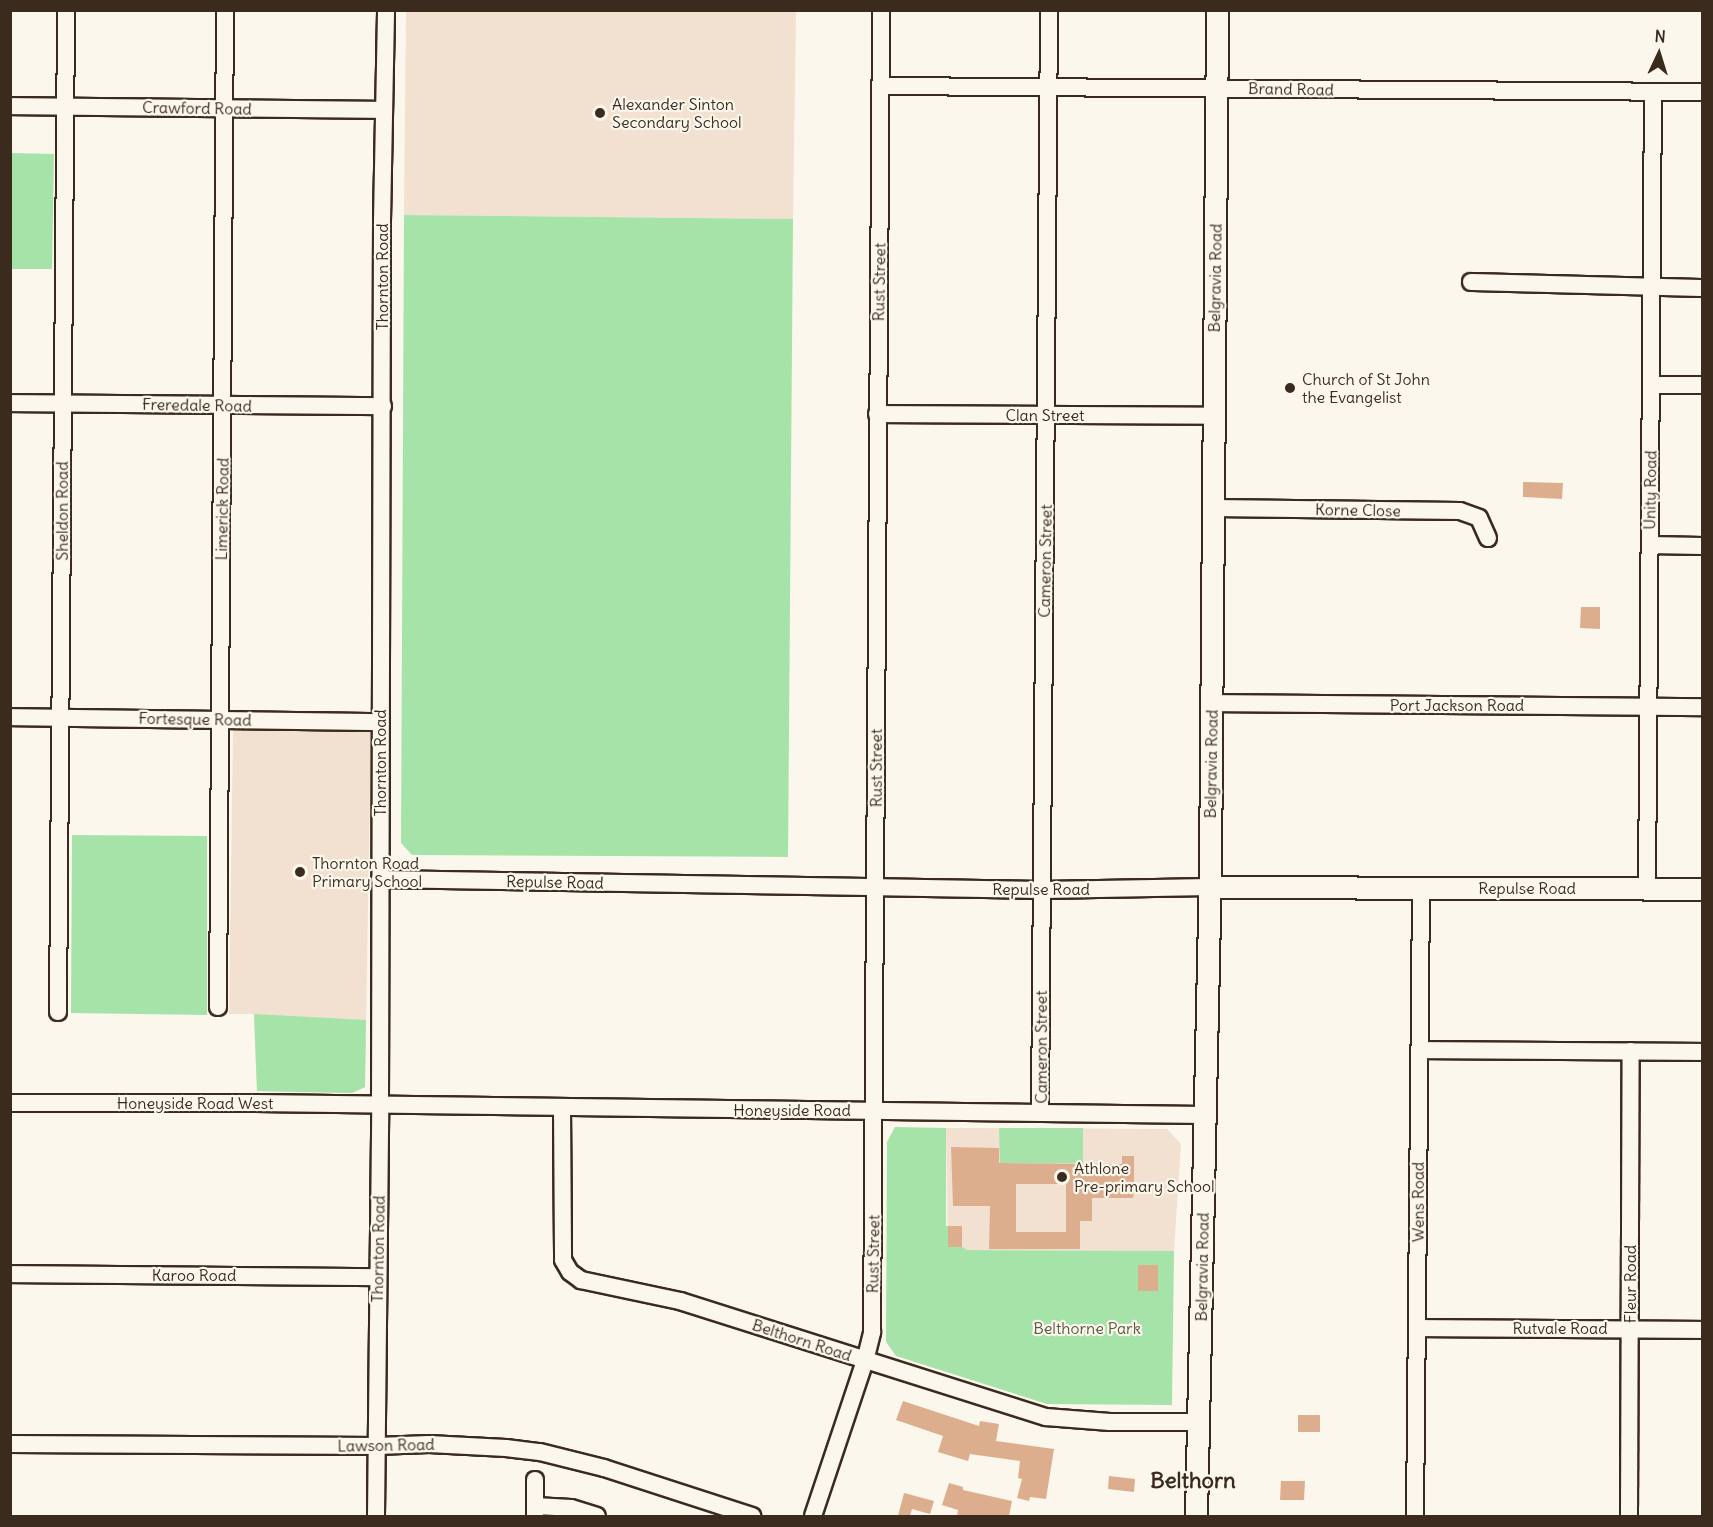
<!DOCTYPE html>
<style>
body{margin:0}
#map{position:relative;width:1713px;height:1527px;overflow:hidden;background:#fbf7ec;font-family:Delius,sans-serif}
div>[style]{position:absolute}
.built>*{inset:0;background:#f2e1d0}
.green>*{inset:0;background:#a6e3a9}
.building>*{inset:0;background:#ddae8e}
.roads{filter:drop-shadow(2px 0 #3b2a1e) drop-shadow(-2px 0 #3b2a1e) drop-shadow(0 2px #3b2a1e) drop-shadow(0 -2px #3b2a1e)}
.minor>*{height:16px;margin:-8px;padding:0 8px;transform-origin:8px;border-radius:8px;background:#fbf7ec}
.tertiary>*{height:21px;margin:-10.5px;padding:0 10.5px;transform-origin:10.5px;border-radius:10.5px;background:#fbf7ec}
.dots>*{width:16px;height:16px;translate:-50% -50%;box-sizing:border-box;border:3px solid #fbf7ec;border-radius:50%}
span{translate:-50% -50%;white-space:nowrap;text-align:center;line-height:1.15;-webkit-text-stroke:4.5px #fbf7ec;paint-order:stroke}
.street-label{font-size:16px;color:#3b2a1e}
.poi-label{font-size:16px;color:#3b2a1e}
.left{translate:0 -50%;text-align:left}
.park-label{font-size:16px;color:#565841}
.district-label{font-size:22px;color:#3b2a1e;font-weight:700}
.frame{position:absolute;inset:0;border:12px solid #3b2a1e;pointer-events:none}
.north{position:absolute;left:1629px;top:24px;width:60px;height:60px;-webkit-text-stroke:4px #fbf7ec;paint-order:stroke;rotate:4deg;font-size:16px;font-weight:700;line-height:24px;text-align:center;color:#3b2a1e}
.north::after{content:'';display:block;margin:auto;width:21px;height:27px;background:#3b2a1e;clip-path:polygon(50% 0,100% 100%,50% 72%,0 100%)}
</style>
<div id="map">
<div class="built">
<div style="clip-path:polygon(406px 11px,796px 11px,793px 219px,404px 215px)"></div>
<div style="clip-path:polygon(233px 729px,371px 731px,365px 1087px,352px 1093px,257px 1091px,254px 1014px,229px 1014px)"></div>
<div style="clip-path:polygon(946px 1128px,1167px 1129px,1181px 1144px,1174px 1251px,966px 1250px,948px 1247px)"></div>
</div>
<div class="green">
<div style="clip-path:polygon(11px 153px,54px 154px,52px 269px,11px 269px)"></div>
<div style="clip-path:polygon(404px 215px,793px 219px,788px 857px,412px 855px,401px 843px)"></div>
<div style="clip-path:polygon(72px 835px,207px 836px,207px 1015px,71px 1013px)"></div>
<div style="clip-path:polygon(254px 1014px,366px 1020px,365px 1087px,352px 1093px,257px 1091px)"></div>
<div style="clip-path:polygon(895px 1127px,946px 1128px,946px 1226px,948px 1226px,948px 1247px,962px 1247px,967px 1250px,1174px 1251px,1172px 1405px,1047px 1404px,896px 1356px,886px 1342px,887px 1142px)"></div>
<div style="clip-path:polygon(999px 1128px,1083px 1128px,1083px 1163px,1000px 1163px)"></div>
</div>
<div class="building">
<div style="clip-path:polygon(1523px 482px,1563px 483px,1562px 499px,1523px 497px)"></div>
<div style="clip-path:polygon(1581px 607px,1600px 607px,1600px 629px,1580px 628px)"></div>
<div style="clip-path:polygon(evenodd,951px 1147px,999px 1148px,999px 1163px,1122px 1164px,1122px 1156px,1134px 1156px,1134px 1192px,1133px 1198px,1092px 1198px,1092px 1221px,1080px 1221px,1080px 1249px,989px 1249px,990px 1206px,953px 1206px,951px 1147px,1016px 1184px,1066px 1184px,1066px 1232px,1016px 1232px,1016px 1184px)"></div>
<div style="clip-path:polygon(948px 1226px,962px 1226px,962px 1247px,948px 1247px)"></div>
<div style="clip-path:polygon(1138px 1265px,1158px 1265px,1158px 1291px,1138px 1291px)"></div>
<div style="clip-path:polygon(903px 1401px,979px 1426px,980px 1421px,999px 1424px,996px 1441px,1054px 1449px,1046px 1499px,1030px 1497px,1029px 1501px,1017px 1498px,1022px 1479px,1018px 1478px,1020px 1461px,970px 1454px,968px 1461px,938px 1452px,943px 1436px,896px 1420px)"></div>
<div style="clip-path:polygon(1298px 1415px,1320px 1415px,1320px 1432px,1298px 1432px)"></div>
<div style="clip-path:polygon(1109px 1476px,1135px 1479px,1134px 1492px,1108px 1489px)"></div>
<div style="clip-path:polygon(1281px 1481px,1305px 1481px,1304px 1500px,1280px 1500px)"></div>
<div style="clip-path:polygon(949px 1483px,963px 1487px,963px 1490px,1012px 1501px,1009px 1516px,957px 1516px,958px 1510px,942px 1505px)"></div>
<div style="clip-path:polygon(904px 1493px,934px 1501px,930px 1514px,912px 1509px,910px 1516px,898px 1516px)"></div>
</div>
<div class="roads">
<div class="minor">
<div style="left:880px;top:86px;width:822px;rotate:0.42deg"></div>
<div style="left:10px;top:106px;width:374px;rotate:0.6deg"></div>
<div style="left:1471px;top:282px;width:231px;rotate:1.5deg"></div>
<div style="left:1652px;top:385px;width:50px"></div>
<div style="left:10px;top:403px;width:373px;rotate:0.5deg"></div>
<div style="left:877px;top:414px;width:336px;rotate:0.3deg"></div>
<div style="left:1213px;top:508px;width:247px;rotate:0.7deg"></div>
<div style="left:1460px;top:511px;width:20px;rotate:20deg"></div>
<div style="left:1479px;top:518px;width:22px;rotate:66deg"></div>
<div style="left:1650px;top:545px;width:52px;rotate:1.1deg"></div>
<div style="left:1212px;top:703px;width:490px;rotate:0.5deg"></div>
<div style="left:10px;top:717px;width:370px;rotate:0.8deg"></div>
<div style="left:380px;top:879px;width:662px;rotate:0.95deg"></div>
<div style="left:1042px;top:890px;width:168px;rotate:-1deg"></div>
<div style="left:1647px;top:889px;width:797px;rotate:-89.57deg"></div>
<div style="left:218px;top:1007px;width:997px;rotate:-89.6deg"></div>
<div style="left:58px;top:1012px;width:1002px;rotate:-89.54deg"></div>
<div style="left:1419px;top:1050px;width:283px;rotate:0.4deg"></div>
<div style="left:10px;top:1103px;width:246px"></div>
<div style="left:256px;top:1103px;width:949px;rotate:0.72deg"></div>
<div style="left:562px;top:1108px;width:152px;rotate:89.6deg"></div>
<div style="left:563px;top:1260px;width:14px;rotate:60deg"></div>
<div style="left:570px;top:1272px;width:14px;rotate:36deg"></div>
<div style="left:581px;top:1280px;width:101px;rotate:12deg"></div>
<div style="left:680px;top:1301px;width:384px;rotate:17.6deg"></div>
<div style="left:1046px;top:1417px;width:64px;rotate:4.5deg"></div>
<div style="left:1110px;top:1422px;width:89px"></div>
<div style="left:1040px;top:1112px;width:1102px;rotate:-89.53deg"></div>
<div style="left:10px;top:1274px;width:367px;rotate:0.5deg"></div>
<div style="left:1418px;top:1328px;width:284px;rotate:0.4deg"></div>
<div style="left:10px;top:1444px;width:367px;rotate:0.3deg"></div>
<div style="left:377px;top:1446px;width:52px;rotate:-2.2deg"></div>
<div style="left:429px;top:1444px;width:77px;rotate:3deg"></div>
<div style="left:506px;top:1448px;width:34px;rotate:7deg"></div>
<div style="left:540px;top:1452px;width:66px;rotate:14deg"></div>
<div style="left:604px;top:1468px;width:156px;rotate:18deg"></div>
<div style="left:535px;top:1480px;width:36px;rotate:90deg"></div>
<div style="left:535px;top:1506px;width:36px;rotate:3deg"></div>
<div style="left:571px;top:1508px;width:27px;rotate:17deg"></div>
<div style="left:376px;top:1516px;width:411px;rotate:-89.4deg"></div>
<div style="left:380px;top:1105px;width:884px;rotate:-89.87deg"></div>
<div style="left:382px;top:221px;width:211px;rotate:-88.9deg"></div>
<div style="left:813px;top:1516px;width:163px;rotate:-71.5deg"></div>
<div style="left:865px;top:1361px;width:30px;rotate:-76deg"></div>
<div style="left:872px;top:1332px;width:1322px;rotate:-89.61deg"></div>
<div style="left:1415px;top:1516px;width:628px;rotate:-89.45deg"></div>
<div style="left:1629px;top:1516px;width:465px;rotate:-89.8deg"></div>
</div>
<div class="tertiary">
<div style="left:1210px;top:887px;width:492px;rotate:0.2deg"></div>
<div style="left:1196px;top:1516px;width:645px;rotate:-88.76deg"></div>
<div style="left:1210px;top:871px;width:861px;rotate:-89.53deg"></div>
</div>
</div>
<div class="dots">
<div style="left:600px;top:113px;background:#3b2a1e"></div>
<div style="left:1290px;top:388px;background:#3b2a1e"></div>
<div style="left:300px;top:872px;background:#3b2a1e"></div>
<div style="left:1062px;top:1177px;background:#3b2a1e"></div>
</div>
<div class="street-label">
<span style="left:1291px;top:89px;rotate:1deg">Brand Road</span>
<span style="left:197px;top:108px;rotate:1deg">Crawford Road</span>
<span style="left:382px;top:277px;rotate:-90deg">Thornton Road</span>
<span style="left:1215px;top:278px;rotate:-89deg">Belgravia Road</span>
<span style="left:879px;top:282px;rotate:-89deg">Rust Street</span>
<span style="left:197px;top:405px;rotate:1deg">Freredale Road</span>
<span style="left:1045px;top:415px">Clan Street</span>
<span style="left:1650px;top:490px;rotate:-89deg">Unity Road</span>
<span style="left:222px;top:509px;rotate:-89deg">Limerick Road</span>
<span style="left:1358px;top:510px;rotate:1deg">Korne Close</span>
<span style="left:62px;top:511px;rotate:-90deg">Sheldon Road</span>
<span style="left:1045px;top:561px;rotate:-89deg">Cameron Street</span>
<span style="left:1457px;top:705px">Port Jackson Road</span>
<span style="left:195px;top:719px;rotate:1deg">Fortesque Road</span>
<span style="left:380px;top:763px;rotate:-90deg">Thornton Road</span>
<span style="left:1211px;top:764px;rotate:-89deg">Belgravia Road</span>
<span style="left:876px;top:768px;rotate:-90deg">Rust Street</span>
<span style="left:555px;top:882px;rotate:1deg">Repulse Road</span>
<span style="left:1527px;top:888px">Repulse Road</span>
<span style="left:1041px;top:889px">Repulse Road</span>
<span style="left:1041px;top:1047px;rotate:-90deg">Cameron Street</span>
<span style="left:195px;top:1103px">Honeyside Road West</span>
<span style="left:792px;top:1110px">Honeyside Road</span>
<span style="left:1418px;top:1202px;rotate:-90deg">Wens Road</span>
<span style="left:378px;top:1249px;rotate:-89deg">Thornton Road</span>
<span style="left:873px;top:1254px;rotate:-89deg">Rust Street</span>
<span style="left:1202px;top:1267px;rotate:-89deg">Belgravia Road</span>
<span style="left:194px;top:1275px">Karoo Road</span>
<span style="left:1630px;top:1284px;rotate:-90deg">Fleur Road</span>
<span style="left:1560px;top:1328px">Rutvale Road</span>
<span style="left:802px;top:1340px;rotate:18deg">Belthorn Road</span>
<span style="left:386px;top:1445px;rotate:-1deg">Lawson Road</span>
</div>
<div class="poi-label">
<span class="left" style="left:612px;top:113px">Alexander Sinton<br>Secondary School</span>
<span class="left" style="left:1302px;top:388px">Church of St John<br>the Evangelist</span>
<span class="left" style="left:312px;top:872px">Thornton Road<br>Primary School</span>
<span class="left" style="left:1074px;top:1177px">Athlone<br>Pre-primary School</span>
</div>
<div class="park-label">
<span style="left:1087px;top:1328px">Belthorne Park</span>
</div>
<div class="district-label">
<span style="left:1193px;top:1481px">Belthorn</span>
</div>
<div class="frame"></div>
<div class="north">N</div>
</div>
